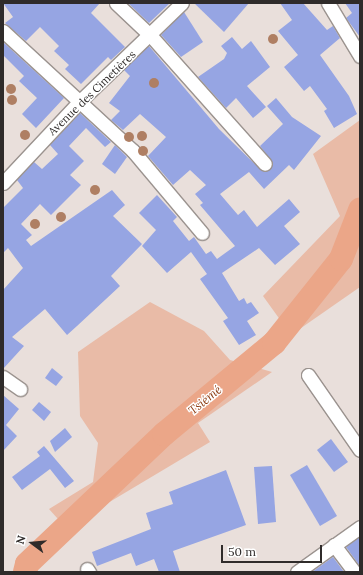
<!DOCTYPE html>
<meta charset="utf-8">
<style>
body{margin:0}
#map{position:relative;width:363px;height:575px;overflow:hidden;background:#e9dfdb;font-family:Lora,serif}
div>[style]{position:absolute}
.green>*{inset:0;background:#e9bba7}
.river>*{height:24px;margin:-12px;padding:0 12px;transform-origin:12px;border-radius:12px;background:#eba688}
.building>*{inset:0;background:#96a5e3}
.roads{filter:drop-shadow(1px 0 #9b938f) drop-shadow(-1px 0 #9b938f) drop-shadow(0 1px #9b938f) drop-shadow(0 -1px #9b938f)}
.street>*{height:13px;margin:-6.5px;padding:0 6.5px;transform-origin:6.5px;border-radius:6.5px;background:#fff}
.trees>*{width:10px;height:10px;margin:-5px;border-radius:50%;background:#af7f63}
span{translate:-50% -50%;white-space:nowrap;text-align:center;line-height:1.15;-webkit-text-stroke:3px #fff;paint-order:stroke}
.street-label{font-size:11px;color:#2f2b2a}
.water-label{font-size:12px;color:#8c3b11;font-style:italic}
.frame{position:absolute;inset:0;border:4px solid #2f2b2a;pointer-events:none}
.north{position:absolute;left:12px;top:523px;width:40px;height:40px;-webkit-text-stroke:3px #fff;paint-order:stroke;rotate:286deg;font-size:11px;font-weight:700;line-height:16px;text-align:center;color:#2f2b2a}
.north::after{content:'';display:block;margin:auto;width:14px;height:18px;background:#2f2b2a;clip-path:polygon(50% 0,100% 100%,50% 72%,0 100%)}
.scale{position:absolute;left:221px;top:545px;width:101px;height:18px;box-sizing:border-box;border:2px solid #2f2b2a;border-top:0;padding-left:5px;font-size:12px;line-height:14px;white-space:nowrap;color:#2f2b2a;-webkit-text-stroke:3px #fff;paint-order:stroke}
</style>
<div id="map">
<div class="green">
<div style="clip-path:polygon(360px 120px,360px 287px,291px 335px,263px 296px,340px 216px,313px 154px)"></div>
<div style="clip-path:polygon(150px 302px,204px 331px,230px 360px,272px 372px,198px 423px,210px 442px,66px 528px,49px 509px,93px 482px,98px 443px,80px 416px,78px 352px)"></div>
</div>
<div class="river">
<div style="left:25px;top:572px;width:8px;rotate:-76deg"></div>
<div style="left:27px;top:564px;width:189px;rotate:-43.5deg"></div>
<div style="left:164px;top:434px;width:143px;rotate:-39.6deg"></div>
<div style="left:274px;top:343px;width:107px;rotate:-51.4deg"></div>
<div style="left:341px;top:259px;width:53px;rotate:-68.8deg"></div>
</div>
<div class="building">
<div style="clip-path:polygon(3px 3px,100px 3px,91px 13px,125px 47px,111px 60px,108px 57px,81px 84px,65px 69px,69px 65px,54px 51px,59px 46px,40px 27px,26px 41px,5px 23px,13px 17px)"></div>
<div style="clip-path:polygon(128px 3px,170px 3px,149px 23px)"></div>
<div style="clip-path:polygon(194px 3px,249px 3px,224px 32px)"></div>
<div style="clip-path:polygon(280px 3px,303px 3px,327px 30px,333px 26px,340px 38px,320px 55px,349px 96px,357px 114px,334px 128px,324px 111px,327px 109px,310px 86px,304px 91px,284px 67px,298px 55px,278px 31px,292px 20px)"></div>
<div style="clip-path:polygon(345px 3px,360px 3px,360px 37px,346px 18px,352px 13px)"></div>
<div style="clip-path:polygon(184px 12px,203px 42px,181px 57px,161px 35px)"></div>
<div style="clip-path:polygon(232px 37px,242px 49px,251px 41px,270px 67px,247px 86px,266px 107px,253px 118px,236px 98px,226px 108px,198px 77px,224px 59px,227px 53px,221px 46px)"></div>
<div style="clip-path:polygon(3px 42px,64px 98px,36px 128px,22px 114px,37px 98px,19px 81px,24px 76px,3px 55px)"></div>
<div style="clip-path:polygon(149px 46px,219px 129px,262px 171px,270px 170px,273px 163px,260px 146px,283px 124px,267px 106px,276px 98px,292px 117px,321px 136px,294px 170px,289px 165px,264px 189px,249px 172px,220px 194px,238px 215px,244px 210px,257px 227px,289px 199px,300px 212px,284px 226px,300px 244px,275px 265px,259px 248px,222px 273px,239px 301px,244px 298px,247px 304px,251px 302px,259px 313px,247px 321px,256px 335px,239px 345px,223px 321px,228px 318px,200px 279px,207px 274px,191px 252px,167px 273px,142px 246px,156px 230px,139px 213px,157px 195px,177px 217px,173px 221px,189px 241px,194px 237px,206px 254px,211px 251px,217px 259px,235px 246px,200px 205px,203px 203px,195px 194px,206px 185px,190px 170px,173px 185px,148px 156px,166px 137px,140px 114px,123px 130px,111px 120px,120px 111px,109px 103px,130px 76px,124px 70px)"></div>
<div style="clip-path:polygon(80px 113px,111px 142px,105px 147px,86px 128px,69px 146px,84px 161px,70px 175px,81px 185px,51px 215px,40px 204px,21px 224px,32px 235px,26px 240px,31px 246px,112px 190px,125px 205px,113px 216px,142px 244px,111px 276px,120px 286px,77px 326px,67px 335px,45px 309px,12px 337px,24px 346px,3px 369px,3px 290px,23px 268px,8px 248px,3px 253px,3px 208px,23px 188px,17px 180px,34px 162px,42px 169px,58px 154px,50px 145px)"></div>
<div style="clip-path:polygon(115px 145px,127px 157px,115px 174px,102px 164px)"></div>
<div style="clip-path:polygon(52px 368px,63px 377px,56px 386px,45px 378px)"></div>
<div style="clip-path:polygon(3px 395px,19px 409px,6px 425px,17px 436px,3px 451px)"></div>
<div style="clip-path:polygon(39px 402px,51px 412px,44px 421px,32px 410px)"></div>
<div style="clip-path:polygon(65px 428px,72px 437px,55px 452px,50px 441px)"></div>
<div style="clip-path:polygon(331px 439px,348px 462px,334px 472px,317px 450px)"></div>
<div style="clip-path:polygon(44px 446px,74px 481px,65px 488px,50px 469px,22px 490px,12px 477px,40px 456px,37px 452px)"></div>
<div style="clip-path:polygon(307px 465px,337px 516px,320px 526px,290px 475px)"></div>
<div style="clip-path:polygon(272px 466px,276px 522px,258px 524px,254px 467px)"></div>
<div style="clip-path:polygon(226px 470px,246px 525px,173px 551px,180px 572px,159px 572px,154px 559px,136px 566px,131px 553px,97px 566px,92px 552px,151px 529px,146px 513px,173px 504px,169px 492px)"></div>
<div style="clip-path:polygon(360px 537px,360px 565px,359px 565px,346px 547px)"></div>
<div style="clip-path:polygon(333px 557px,344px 572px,312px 572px)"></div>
</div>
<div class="roads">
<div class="street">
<div style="left:116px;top:3px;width:48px;rotate:43.3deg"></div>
<div style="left:151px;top:36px;width:171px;rotate:48.3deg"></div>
<div style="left:328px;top:3px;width:62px;rotate:58.9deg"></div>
<div style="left:3px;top:31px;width:177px;rotate:42.7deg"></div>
<div style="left:133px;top:151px;width:107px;rotate:49.9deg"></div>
<div style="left:3px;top:183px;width:110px;rotate:-46.8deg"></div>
<div style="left:78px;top:103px;width:144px;rotate:-43.9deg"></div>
<div style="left:308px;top:375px;width:91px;rotate:55.3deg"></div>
<div style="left:3px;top:377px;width:21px;rotate:35deg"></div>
<div style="left:334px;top:545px;width:34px;rotate:53deg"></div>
<div style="left:87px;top:569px;width:4px;rotate:56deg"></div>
<div style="left:297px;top:572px;width:77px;rotate:-35.5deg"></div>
</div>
</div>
<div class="trees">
<div style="left:273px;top:39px"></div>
<div style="left:154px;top:83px"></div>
<div style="left:11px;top:89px"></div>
<div style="left:12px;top:100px"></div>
<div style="left:25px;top:135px"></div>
<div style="left:142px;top:136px"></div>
<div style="left:129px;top:137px"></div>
<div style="left:143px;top:151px"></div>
<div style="left:95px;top:190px"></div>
<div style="left:61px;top:217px"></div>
<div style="left:35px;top:224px"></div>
</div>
<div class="street-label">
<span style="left:92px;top:93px;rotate:-44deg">Avenue des Cimetières</span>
</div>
<div class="water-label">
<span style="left:205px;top:400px;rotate:-39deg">Tsiémé</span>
</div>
<div class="frame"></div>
<div class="north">N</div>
<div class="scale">50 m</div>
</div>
